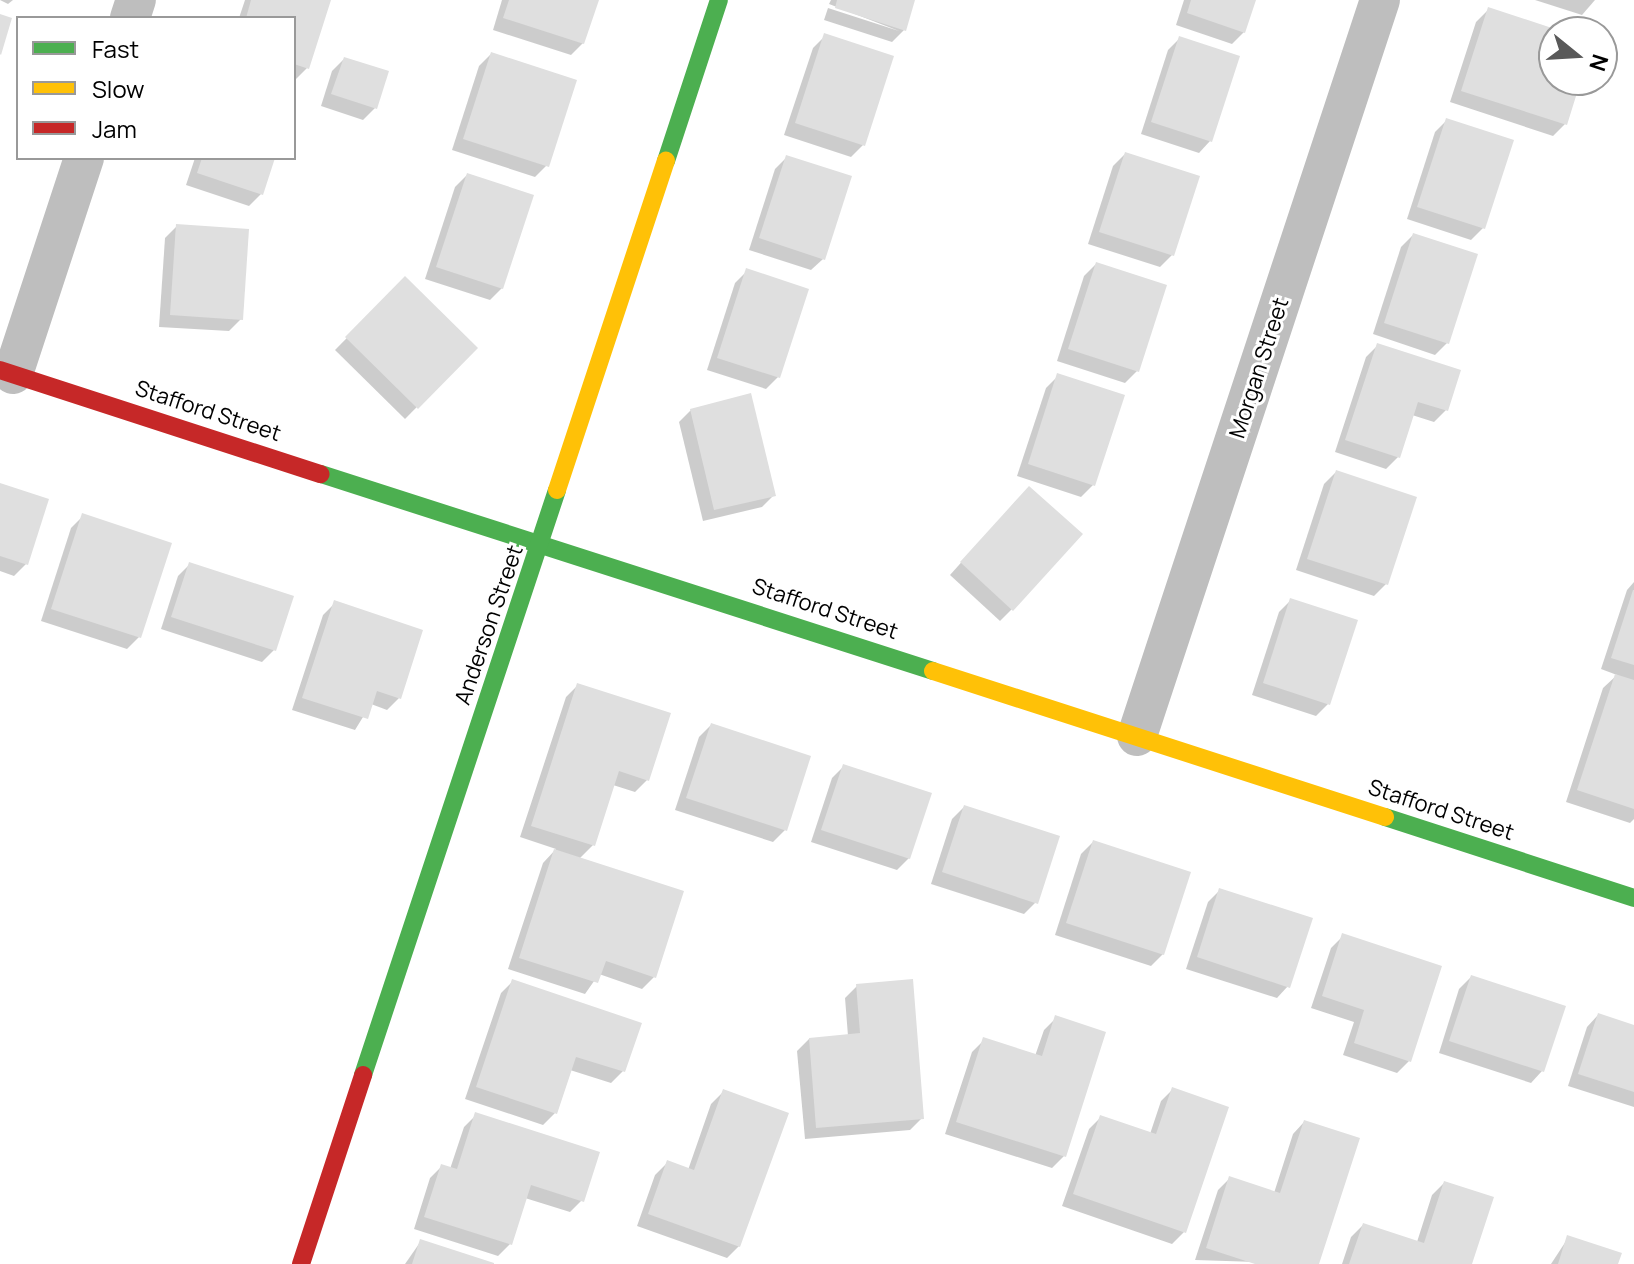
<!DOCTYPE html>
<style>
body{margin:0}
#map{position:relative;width:1634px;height:1264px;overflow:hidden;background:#fff;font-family:Manrope,sans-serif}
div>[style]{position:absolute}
.shadow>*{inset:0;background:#0003}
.building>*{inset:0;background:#dfdfdf}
.street>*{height:40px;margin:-20px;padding:0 20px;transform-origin:20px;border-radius:20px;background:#bebebe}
.fast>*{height:18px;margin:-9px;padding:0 9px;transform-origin:9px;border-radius:9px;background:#4caf50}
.slow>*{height:18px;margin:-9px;padding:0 9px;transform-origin:9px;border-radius:9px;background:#ffc107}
.jam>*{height:18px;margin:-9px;padding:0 9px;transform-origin:9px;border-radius:9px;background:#c62828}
span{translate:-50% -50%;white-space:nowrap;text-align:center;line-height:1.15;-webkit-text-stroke:6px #fff;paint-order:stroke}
.street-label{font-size:22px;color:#000}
.legend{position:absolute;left:16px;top:16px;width:280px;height:144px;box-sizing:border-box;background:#fff;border:2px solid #999;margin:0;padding:10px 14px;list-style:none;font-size:24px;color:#000}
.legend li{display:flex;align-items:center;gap:16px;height:40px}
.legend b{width:40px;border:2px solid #999}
.north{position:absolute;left:1538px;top:16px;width:80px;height:80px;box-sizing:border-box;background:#fff;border:2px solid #999;border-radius:50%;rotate:108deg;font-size:22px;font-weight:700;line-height:32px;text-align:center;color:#000}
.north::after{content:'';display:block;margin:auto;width:28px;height:36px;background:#595959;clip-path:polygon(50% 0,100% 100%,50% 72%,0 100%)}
</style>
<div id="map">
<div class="shadow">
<div style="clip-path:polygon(0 0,13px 0,8px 4px)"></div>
<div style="clip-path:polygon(245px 0,329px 0,307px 68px,295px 80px,294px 18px,239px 18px)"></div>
<div style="clip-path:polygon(502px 0,597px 0,583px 43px,571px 55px,493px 30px)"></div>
<div style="clip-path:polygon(831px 0,913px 0,904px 30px,892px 42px,824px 20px,828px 8px,899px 31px,829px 4px)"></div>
<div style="clip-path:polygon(1184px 0,1254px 0,1244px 32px,1232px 44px,1176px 25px)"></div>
<div style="clip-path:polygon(1535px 0,1595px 0,1582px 15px)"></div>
<div style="clip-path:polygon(1488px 10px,1557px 32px,1554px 80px,1579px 80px,1565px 124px,1553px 136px,1450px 102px,1476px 22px)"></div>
<div style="clip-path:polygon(825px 36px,863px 145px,851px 157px,784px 135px,813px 48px)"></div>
<div style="clip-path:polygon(1180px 38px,1210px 141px,1199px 153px,1141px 134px,1168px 50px)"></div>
<div style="clip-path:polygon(491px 54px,547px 165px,535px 177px,452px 150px,479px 66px)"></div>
<div style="clip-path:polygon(344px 59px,375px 108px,363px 120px,321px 106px,332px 71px)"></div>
<div style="clip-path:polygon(1447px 120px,1483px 228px,1471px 240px,1407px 219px,1435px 132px)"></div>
<div style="clip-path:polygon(1125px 154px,1172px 255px,1160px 267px,1088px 244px,1113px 166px)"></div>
<div style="clip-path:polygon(787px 157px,823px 259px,811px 270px,749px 250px,775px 169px)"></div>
<div style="clip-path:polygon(195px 158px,272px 158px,261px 194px,249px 206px,186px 185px)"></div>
<div style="clip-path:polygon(467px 175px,502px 288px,490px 300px,425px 279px,455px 187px)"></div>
<div style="clip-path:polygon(177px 226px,241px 319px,229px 331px,159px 327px,165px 238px)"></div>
<div style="clip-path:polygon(1413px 235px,1447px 343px,1435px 355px,1373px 334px,1401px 247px)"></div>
<div style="clip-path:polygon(1096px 264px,1137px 371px,1125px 383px,1057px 361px,1084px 276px)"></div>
<div style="clip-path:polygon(747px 271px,778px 377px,766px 389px,707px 370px,735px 283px)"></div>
<div style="clip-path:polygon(405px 279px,475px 348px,405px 419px,335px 350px)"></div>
<div style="clip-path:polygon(1378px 345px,1446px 410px,1434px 422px,1412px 415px,1398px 457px,1386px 469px,1335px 452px,1366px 357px)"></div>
<div style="clip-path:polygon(1058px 376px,1093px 485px,1081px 497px,1017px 476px,1046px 388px)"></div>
<div style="clip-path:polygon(691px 410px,774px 495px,762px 507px,703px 521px,679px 422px)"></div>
<div style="clip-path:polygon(1336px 472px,1386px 584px,1374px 596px,1296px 570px,1324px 484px)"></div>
<div style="clip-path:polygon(0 485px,26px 564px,14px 576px,0 571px)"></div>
<div style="clip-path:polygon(1017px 500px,1012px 609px,1000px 621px,950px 575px)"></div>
<div style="clip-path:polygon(83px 516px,139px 637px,127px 649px,41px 621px,71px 528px)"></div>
<div style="clip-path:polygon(190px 564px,274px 650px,262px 662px,161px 629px,178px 576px)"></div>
<div style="clip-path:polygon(1634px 582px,1634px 819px,1630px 823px,1566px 802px,1603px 688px,1617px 675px,1601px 669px,1627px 590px)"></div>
<div style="clip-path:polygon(1291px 600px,1328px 704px,1316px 716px,1252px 695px,1279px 612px)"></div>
<div style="clip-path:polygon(335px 603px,399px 698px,387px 710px,371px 704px,355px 730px,292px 710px,323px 615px)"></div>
<div style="clip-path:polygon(578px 685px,647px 780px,635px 792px,613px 785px,593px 845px,579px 859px,654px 977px,642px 989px,599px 974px,585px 994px,508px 969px,543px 863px,556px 849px,520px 837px,566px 697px)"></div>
<div style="clip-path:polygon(711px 725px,785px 830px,773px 842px,675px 810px,699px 737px)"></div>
<div style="clip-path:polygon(844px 766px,909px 858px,897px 870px,811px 842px,832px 778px)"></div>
<div style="clip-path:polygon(964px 807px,1036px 902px,1024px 914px,931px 884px,952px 819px)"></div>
<div style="clip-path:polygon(1093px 842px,1163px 954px,1151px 966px,1055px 935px,1081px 854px)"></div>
<div style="clip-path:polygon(1220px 890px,1288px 986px,1277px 998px,1186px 969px,1208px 902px)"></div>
<div style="clip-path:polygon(1343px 936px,1409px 1061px,1397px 1073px,1343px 1055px,1354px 1022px,1311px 1008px,1331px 948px)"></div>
<div style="clip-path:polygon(1471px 977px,1542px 1071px,1531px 1083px,1439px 1053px,1459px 989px)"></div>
<div style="clip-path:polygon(513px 981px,623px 1071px,611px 1083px,570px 1070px,555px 1113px,543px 1125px,465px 1099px,501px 993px)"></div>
<div style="clip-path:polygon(857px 986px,922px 1118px,910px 1130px,805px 1139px,797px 1051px,809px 1039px,848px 1036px,845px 998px)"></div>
<div style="clip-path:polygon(1598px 1015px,1634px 1027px,1634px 1107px,1568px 1086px,1587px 1027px)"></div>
<div style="clip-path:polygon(1056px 1018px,1064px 1156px,1052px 1168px,945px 1134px,972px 1052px,984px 1040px,1035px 1056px,1044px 1030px)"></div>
<div style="clip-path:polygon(1173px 1089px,1184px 1232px,1172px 1244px,1062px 1206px,1089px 1129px,1101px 1117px,1150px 1134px,1161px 1101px)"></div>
<div style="clip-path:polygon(723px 1092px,739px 1246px,727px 1258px,637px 1226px,655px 1175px,667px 1163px,688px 1170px,711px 1104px)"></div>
<div style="clip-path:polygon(476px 1115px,582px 1200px,570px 1212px,525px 1198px,510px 1244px,498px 1256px,414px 1229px,430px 1178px,442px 1166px,450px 1169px,464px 1127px)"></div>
<div style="clip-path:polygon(1304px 1122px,1317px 1264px,1195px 1260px,1218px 1190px,1230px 1178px,1274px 1193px,1293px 1134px)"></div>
<div style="clip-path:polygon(1444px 1183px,1470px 1264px,1342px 1264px,1351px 1237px,1363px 1225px,1417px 1242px,1432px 1195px)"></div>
<div style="clip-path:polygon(1568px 1238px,1616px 1264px,1551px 1264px)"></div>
<div style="clip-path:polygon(421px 1241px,490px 1264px,405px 1264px)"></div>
</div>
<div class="building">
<div style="clip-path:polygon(251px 0,331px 0,309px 69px,294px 64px,294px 18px,246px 18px)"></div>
<div style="clip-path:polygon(509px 0,599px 0,584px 44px,503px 18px)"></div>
<div style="clip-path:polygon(837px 0,915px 0,906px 31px,835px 8px)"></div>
<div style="clip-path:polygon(1191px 0,1256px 0,1245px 33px,1187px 13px)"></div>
<div style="clip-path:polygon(1488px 7px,1561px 31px,1554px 32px,1554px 80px,1581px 80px,1567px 125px,1461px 91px)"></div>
<div style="clip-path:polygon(0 14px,12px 18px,1px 55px,0 54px)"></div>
<div style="clip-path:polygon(824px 33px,894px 56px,865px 146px,795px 123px)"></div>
<div style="clip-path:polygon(1179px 36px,1240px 56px,1212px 142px,1151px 122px)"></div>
<div style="clip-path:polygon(491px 52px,577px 80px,549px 167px,463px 139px)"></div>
<div style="clip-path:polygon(344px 57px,389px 71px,377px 109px,331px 94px)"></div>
<div style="clip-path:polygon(1446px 118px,1514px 140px,1485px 229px,1417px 207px)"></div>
<div style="clip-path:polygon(1125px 152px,1200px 176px,1174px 256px,1099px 232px)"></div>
<div style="clip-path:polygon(786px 155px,852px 176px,825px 260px,759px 238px)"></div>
<div style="clip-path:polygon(202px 158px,275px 158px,263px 195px,197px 173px)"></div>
<div style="clip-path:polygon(467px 173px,534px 195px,503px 289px,436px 267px)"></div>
<div style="clip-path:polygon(176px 224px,249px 229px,243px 320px,170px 315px)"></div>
<div style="clip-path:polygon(1413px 233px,1478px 254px,1449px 344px,1384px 323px)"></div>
<div style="clip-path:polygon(1096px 262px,1167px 285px,1139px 372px,1068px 349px)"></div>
<div style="clip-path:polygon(746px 268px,809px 289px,780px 378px,717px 358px)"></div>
<div style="clip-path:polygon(405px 276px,478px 348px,418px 409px,345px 337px)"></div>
<div style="clip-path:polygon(1377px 343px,1461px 370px,1448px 411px,1418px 402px,1400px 458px,1345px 440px)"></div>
<div style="clip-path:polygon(1057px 373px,1125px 395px,1095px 486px,1028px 464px)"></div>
<div style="clip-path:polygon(751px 393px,776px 496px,714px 510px,690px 409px)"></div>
<div style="clip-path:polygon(1336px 470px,1417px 497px,1388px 585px,1307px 559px)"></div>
<div style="clip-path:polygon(0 483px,49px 499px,28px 565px,0 556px)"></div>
<div style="clip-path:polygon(1029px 486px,1083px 534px,1013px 611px,960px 562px)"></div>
<div style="clip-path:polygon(82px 513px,172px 543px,141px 638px,51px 609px)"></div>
<div style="clip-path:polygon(189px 562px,294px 596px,276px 651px,171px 617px)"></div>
<div style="clip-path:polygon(1633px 590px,1634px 590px,1634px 665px,1611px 658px)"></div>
<div style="clip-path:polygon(1290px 598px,1358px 620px,1330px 705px,1263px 683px)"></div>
<div style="clip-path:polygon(334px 600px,423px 630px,401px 699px,377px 691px,368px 719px,302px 698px)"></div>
<div style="clip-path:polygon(1615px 674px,1634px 680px,1634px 809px,1577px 790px)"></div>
<div style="clip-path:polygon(577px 683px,671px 713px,649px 781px,619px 771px,595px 846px,531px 826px)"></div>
<div style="clip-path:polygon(711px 723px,811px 756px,787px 831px,686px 798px)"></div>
<div style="clip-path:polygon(843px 764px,932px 793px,910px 859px,821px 830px)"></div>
<div style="clip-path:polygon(964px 805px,1060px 836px,1038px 904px,942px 872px)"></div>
<div style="clip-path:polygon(1093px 840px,1191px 872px,1164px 955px,1066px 923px)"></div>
<div style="clip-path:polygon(554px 849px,684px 891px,656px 978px,606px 961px,598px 983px,519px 958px)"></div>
<div style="clip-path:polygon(1219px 888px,1313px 918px,1290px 988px,1197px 957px)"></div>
<div style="clip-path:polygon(1342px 933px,1442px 966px,1411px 1062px,1354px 1043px,1364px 1010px,1322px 996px)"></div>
<div style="clip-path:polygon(1471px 975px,1566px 1006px,1544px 1072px,1449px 1041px)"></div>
<div style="clip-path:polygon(512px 979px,642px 1023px,625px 1072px,576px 1057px,557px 1114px,476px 1087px)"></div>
<div style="clip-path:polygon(913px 979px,924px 1119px,816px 1128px,809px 1038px,860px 1033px,856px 984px)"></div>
<div style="clip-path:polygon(1598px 1013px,1634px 1025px,1634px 1092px,1578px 1074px)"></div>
<div style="clip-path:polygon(1055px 1015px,1106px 1032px,1066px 1157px,956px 1122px,983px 1037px,1042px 1056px)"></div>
<div style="clip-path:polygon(1172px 1087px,1229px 1107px,1186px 1233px,1073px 1194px,1100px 1115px,1156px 1134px)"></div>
<div style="clip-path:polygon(723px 1089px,789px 1113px,740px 1247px,648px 1214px,667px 1160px,694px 1170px)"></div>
<div style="clip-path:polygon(475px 1112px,600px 1152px,584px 1202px,531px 1185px,512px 1245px,424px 1217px,441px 1164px,457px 1169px)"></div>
<div style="clip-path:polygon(1304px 1120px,1360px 1138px,1319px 1264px,1255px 1264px,1206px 1248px,1229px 1176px,1280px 1193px)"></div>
<div style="clip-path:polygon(1444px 1181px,1494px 1197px,1472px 1264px,1349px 1264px,1363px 1223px,1424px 1243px)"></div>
<div style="clip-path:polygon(1567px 1235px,1622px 1253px,1618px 1264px,1558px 1264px)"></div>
<div style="clip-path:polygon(420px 1239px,494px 1263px,494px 1264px,412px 1264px)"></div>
</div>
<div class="street">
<div style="left:130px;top:18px;width:19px;rotate:-72deg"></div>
<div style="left:13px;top:374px;width:227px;rotate:-71.8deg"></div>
<div style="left:1137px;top:736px;width:775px;rotate:-71.73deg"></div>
</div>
<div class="fast">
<div style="left:666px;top:161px;width:169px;rotate:-71.8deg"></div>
<div style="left:321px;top:474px;width:643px;rotate:17.84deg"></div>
<div style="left:1385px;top:817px;width:262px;rotate:18deg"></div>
<div style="left:363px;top:1075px;width:616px;rotate:-71.65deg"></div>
</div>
<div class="slow">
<div style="left:557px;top:490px;width:347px;rotate:-71.7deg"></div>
<div style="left:933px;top:671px;width:475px;rotate:17.9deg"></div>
</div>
<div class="jam">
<div style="left:0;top:370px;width:337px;rotate:18deg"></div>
<div style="left:301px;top:1264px;width:199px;rotate:-71.8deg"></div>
</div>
<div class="street-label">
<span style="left:1259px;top:368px;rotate:-72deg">Morgan Street</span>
<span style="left:208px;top:411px;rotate:18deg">Stafford Street</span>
<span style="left:825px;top:609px;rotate:18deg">Stafford Street</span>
<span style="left:489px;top:625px;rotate:-71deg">Anderson Street</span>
<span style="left:1441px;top:810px;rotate:18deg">Stafford Street</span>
</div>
<ul class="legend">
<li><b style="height:10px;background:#4caf50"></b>Fast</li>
<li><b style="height:10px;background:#ffc107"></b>Slow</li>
<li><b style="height:10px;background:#c62828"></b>Jam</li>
</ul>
<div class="north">N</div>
</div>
